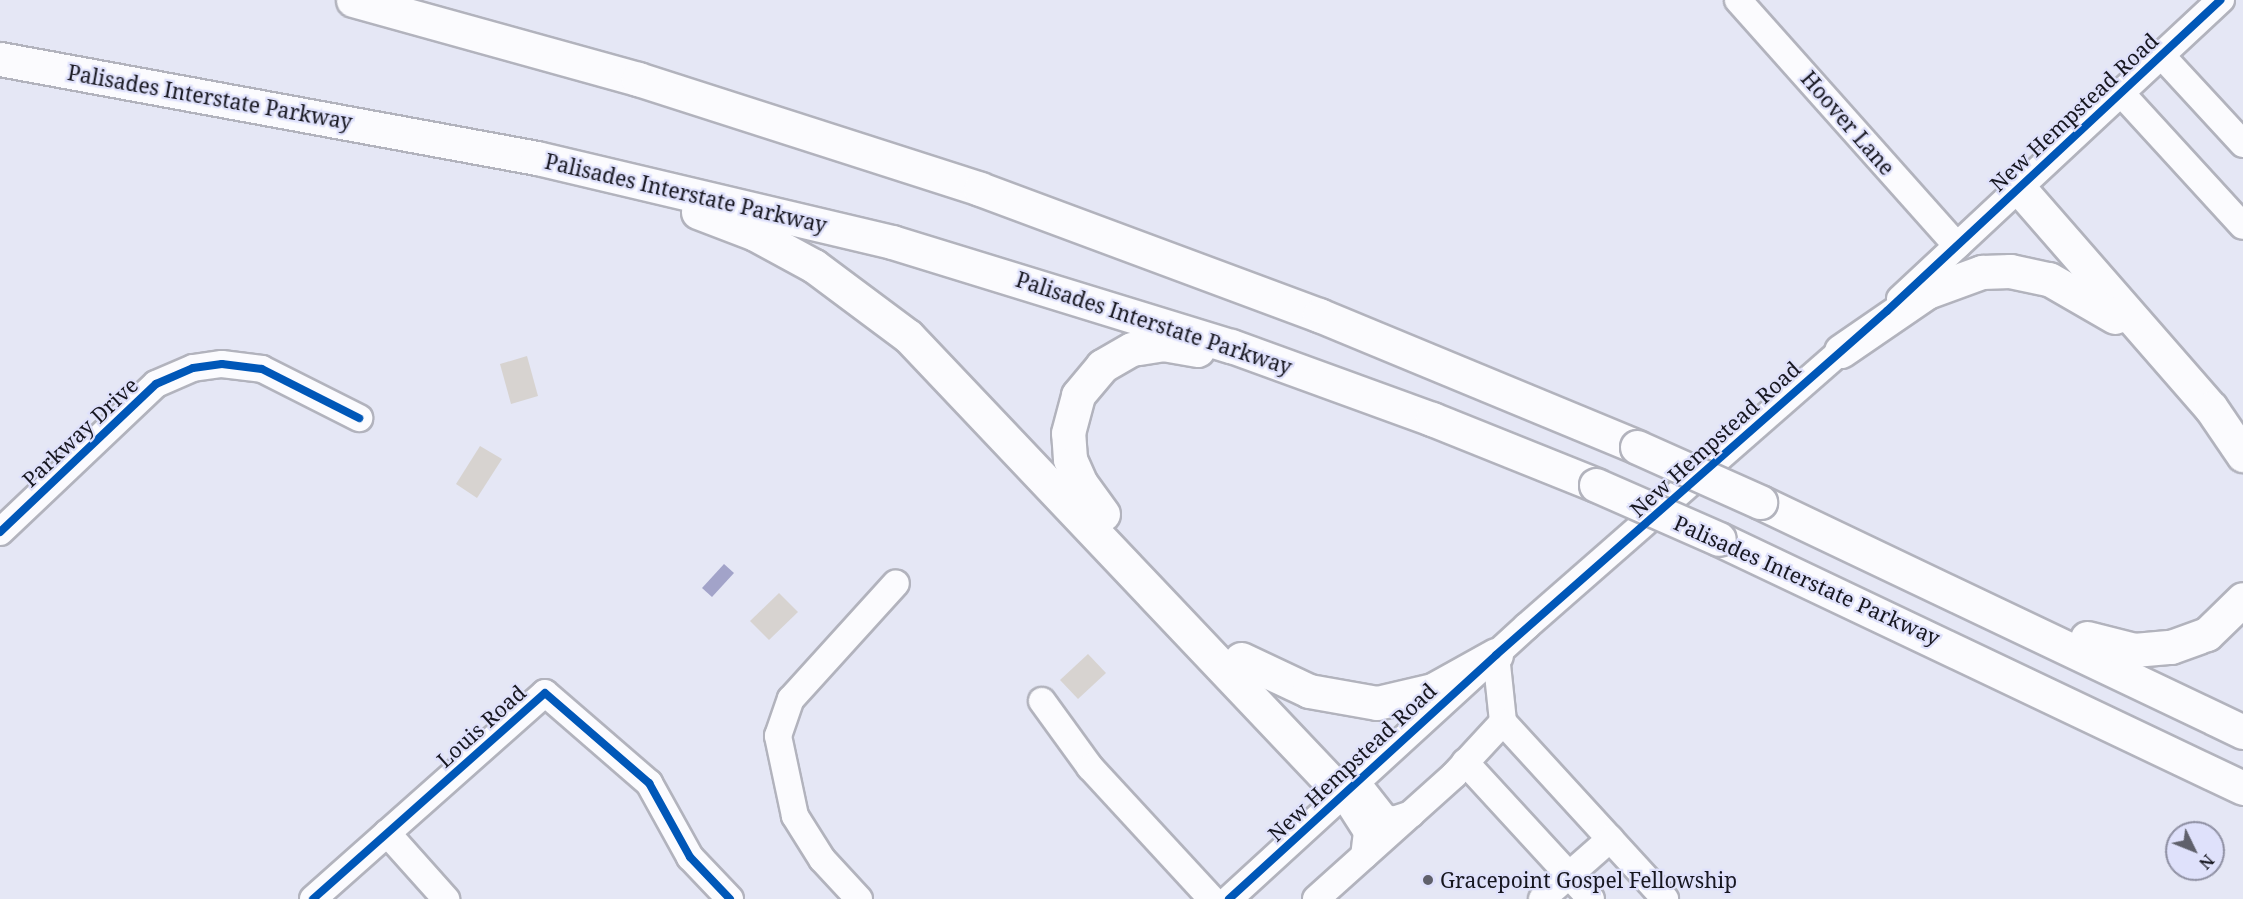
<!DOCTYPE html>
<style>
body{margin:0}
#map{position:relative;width:2243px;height:899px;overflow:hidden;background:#e5e7f5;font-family:"Noto Serif",serif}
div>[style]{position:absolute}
.water>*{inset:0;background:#a2a3c9}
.building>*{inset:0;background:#d7d3d0}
.roads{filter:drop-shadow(2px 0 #b2b3bd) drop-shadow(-2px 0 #b2b3bd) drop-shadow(0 2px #b2b3bd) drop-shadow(0 -2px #b2b3bd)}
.minor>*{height:26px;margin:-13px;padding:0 13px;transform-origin:13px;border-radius:13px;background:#fbfbfe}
.highway>*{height:33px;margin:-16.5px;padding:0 16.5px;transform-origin:16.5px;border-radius:16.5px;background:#fbfbfe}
.bridges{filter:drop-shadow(2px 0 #b2b3bd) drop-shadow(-2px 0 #b2b3bd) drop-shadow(0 2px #b2b3bd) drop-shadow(0 -2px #b2b3bd)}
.highway-bridge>*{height:33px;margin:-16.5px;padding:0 16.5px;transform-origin:16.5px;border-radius:16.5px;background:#fbfbfe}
.cycleway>*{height:8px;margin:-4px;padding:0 4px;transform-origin:4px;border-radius:4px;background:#0057b8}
.dots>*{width:16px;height:16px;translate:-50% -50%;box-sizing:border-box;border:3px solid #dfe1fb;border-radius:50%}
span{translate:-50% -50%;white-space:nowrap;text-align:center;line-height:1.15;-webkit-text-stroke:4.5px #dfe1fb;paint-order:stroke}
.street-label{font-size:21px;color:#171720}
.poi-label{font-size:21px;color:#171720}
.left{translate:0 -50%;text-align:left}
.north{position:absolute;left:2165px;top:821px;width:60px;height:60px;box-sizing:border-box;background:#dfe1fb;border:2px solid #8f90a3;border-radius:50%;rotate:133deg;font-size:16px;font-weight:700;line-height:24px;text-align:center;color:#171720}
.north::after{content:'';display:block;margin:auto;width:21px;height:27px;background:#5f606b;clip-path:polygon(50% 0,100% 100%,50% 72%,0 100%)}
</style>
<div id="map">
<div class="water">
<div style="clip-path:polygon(724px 564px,734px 573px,712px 597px,702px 588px)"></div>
</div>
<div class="building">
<div style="clip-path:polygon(527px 356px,538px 396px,511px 404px,500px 364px)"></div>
<div style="clip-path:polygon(480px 446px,502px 459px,477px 498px,456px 484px)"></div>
<div style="clip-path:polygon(779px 593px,798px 612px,769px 640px,750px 621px)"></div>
<div style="clip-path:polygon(1088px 654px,1106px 673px,1078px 699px,1060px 680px)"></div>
</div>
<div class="roads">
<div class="minor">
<div style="left:1738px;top:0;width:329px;rotate:48.3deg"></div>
<div style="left:2161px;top:55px;width:121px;rotate:47.3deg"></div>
<div style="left:2121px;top:93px;width:180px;rotate:47.5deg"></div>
<div style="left:1900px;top:299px;width:439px;rotate:-43deg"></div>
<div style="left:0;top:532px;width:215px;rotate:-43.5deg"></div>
<div style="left:156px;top:384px;width:40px;rotate:-23.4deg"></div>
<div style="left:193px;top:368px;width:29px;rotate:-8deg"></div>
<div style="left:222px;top:364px;width:40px;rotate:7.1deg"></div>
<div style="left:262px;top:369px;width:109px;rotate:26.8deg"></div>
<div style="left:1496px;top:655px;width:67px;rotate:84deg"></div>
<div style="left:1503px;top:722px;width:240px;rotate:47.5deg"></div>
<div style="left:1042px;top:701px;width:82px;rotate:54deg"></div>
<div style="left:1090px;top:767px;width:180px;rotate:47.3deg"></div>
<div style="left:1465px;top:762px;width:186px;rotate:47.4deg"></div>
<div style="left:1358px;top:784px;width:42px;rotate:51.8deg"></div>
<div style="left:1384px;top:817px;width:9px;rotate:18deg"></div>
<div style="left:1393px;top:820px;width:19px;rotate:-18deg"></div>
<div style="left:1344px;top:796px;width:43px;rotate:57.4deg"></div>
<div style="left:1367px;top:832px;width:24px;rotate:97deg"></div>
<div style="left:387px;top:833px;width:89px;rotate:48.2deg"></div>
<div style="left:313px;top:899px;width:310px;rotate:-41.6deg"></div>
<div style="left:545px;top:693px;width:138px;rotate:40.9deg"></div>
<div style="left:649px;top:783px;width:85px;rotate:61deg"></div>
<div style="left:690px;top:857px;width:58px;rotate:46.4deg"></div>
<div style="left:859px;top:899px;width:54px;rotate:-132.8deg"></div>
<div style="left:822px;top:859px;width:51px;rotate:-122.1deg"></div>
<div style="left:795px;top:816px;width:82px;rotate:-102deg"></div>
<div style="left:778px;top:736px;width:39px;rotate:-71deg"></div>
<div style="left:791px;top:699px;width:156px;rotate:-47.8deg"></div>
<div style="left:1229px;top:899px;width:404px;rotate:-42.5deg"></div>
<div style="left:1527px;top:626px;width:436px;rotate:-41.2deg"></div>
<div style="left:1316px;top:899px;width:186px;rotate:-41.9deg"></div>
<div style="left:1454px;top:775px;width:72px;rotate:-47.2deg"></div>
<div style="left:1542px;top:899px;width:91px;rotate:-41.4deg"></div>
</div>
<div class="highway">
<div style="left:353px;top:0;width:296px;rotate:15.5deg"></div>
<div style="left:638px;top:79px;width:359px;rotate:17.8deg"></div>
<div style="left:980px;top:189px;width:362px;rotate:20.4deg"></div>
<div style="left:1319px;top:315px;width:344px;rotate:22.5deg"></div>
<div style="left:0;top:59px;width:546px;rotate:10.45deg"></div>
<div style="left:537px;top:158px;width:365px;rotate:13.3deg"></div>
<div style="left:892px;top:242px;width:355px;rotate:17.1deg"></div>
<div style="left:1231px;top:346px;width:214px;rotate:20deg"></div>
<div style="left:1432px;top:419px;width:177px;rotate:21.9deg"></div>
<div style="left:2019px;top:188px;width:292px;rotate:48.9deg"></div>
<div style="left:2211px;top:408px;width:57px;rotate:55.8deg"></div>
<div style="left:698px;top:212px;width:61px;rotate:21.1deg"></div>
<div style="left:755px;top:234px;width:67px;rotate:28.5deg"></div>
<div style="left:814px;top:266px;width:117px;rotate:36.7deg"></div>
<div style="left:908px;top:336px;width:634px;rotate:46.53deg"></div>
<div style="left:1841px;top:351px;width:104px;rotate:-34.5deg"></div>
<div style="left:1927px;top:292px;width:59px;rotate:-20deg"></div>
<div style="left:1982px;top:272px;width:28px;rotate:-2deg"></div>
<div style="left:2010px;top:271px;width:40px;rotate:12deg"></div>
<div style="left:2049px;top:279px;width:76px;rotate:29.9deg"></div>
<div style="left:1760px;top:502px;width:535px;rotate:25.46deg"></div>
<div style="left:1103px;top:514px;width:37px;rotate:-126deg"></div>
<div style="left:1081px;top:484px;width:27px;rotate:-114deg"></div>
<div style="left:1070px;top:459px;width:26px;rotate:-94deg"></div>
<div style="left:1068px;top:433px;width:39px;rotate:-75deg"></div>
<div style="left:1078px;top:395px;width:38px;rotate:-50deg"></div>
<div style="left:1102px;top:366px;width:34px;rotate:-30deg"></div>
<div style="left:1132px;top:349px;width:31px;rotate:-9deg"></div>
<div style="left:1163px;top:344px;width:35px;rotate:10deg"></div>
<div style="left:1719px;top:539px;width:580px;rotate:25.42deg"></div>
<div style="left:2087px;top:638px;width:49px;rotate:14.3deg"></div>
<div style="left:2134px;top:650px;width:37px;rotate:-5deg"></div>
<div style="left:2171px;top:647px;width:38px;rotate:-20deg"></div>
<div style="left:2207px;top:634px;width:50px;rotate:-44.2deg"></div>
<div style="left:1241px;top:659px;width:75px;rotate:25.2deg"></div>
<div style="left:1309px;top:691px;width:69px;rotate:10deg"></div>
<div style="left:1377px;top:703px;width:57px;rotate:-13.1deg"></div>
<div style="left:1433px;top:690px;width:72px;rotate:-29.1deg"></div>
</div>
</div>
<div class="bridges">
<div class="highway-bridge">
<div style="left:1637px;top:447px;width:135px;rotate:24.1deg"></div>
<div style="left:1596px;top:485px;width:134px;rotate:23.7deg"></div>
</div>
</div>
<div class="cycleway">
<div style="left:0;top:532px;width:215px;rotate:-43.5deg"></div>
<div style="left:156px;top:384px;width:40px;rotate:-23.4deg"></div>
<div style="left:193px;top:368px;width:29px;rotate:-8deg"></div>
<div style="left:222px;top:364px;width:40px;rotate:7.1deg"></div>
<div style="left:262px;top:369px;width:109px;rotate:26.8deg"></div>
<div style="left:313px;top:899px;width:310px;rotate:-41.6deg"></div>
<div style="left:545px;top:693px;width:138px;rotate:40.9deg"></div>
<div style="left:649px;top:783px;width:85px;rotate:61deg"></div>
<div style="left:690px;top:857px;width:58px;rotate:46.4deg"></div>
<div style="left:1229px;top:899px;width:362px;rotate:-42.4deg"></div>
<div style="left:1496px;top:655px;width:521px;rotate:-41.34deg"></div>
<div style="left:1887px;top:311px;width:456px;rotate:-43deg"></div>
</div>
<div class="dots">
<div style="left:1428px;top:880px;background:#5f606b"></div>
</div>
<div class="street-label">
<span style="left:210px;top:97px;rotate:10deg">Palisades Interstate Parkway</span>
<span style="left:2074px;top:112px;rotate:-43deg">New Hempstead Road</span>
<span style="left:1848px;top:123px;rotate:49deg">Hoover Lane</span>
<span style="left:686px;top:193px;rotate:13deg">Palisades Interstate Parkway</span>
<span style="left:1154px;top:323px;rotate:18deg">Palisades Interstate Parkway</span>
<span style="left:80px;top:432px;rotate:-43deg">Parkway Drive</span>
<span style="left:1715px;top:439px;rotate:-42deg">New Hempstead Road</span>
<span style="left:1807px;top:580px;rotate:24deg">Palisades Interstate Parkway</span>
<span style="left:481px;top:726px;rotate:-42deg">Louis Road</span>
<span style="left:1352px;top:762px;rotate:-43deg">New Hempstead Road</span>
</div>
<div class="poi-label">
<span class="left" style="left:1440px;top:880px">Gracepoint Gospel Fellowship</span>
</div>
<div class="north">N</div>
</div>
